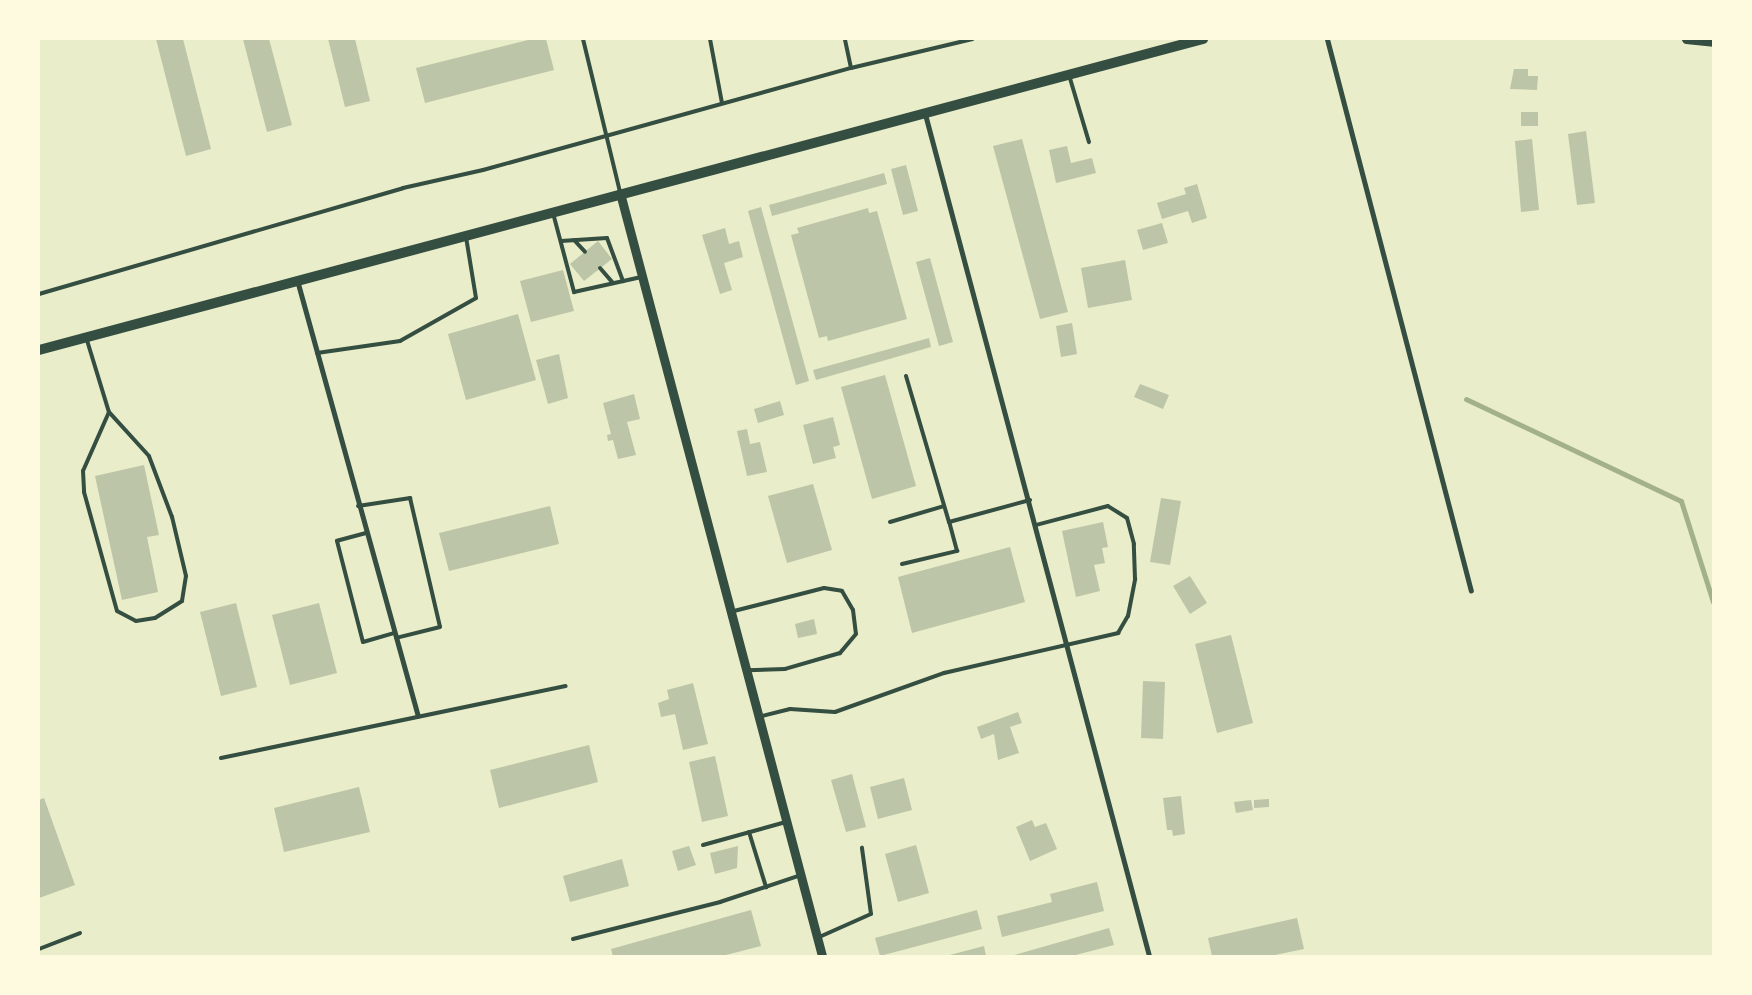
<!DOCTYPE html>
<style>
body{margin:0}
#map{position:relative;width:1752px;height:995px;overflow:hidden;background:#e9edc9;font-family:"Nunito Sans",sans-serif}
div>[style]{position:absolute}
.stream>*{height:5px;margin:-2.5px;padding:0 2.5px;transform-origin:2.5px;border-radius:2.5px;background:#a3b18a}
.building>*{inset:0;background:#bcc5a7}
.service>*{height:4px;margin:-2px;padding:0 2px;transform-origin:2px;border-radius:2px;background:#344e41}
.minor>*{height:5px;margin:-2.5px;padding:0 2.5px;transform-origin:2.5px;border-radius:2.5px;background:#344e41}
.tertiary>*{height:9px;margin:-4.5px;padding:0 4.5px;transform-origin:4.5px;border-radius:4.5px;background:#344e41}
.secondary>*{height:10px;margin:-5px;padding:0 5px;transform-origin:5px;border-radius:5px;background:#344e41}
span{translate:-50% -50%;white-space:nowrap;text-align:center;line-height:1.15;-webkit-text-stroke:4px #fefae0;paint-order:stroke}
.frame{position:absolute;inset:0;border:40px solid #fefae0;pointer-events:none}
</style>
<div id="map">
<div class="stream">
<div style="left:1466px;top:399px;width:238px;rotate:25.4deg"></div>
<div style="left:1681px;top:501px;width:106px;rotate:72.4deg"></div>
</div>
<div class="building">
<div style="clip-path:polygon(156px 39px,183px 39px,211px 149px,186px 156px)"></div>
<div style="clip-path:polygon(243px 39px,269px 39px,292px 125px,267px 132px)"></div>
<div style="clip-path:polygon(328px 39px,355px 39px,370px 101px,345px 107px)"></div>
<div style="clip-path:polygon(532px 39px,546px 39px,554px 70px,425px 103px,416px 68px)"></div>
<div style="clip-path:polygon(1514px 69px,1528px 69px,1528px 76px,1538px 76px,1537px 90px,1510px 89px)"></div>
<div style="clip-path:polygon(1521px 112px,1538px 112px,1538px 126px,1521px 126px)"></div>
<div style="clip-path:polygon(1586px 131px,1595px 203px,1577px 205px,1568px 134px)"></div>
<div style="clip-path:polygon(1022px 139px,1068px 312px,1040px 319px,993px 146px)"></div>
<div style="clip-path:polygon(1532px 139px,1539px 210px,1521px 212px,1515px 141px)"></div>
<div style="clip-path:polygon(1067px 146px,1071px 163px,1092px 158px,1096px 173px,1056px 183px,1049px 150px)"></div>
<div style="clip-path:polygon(906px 165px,918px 211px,903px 215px,891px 169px)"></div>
<div style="clip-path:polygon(884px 173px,887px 184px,772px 216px,769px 205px)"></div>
<div style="clip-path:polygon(1197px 184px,1207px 218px,1192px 223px,1188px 211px,1162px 219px,1157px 203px,1186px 194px,1184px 188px)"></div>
<div style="clip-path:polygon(761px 207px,809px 381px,796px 385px,748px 211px)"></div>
<div style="clip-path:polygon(868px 208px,869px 213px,877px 211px,907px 319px,828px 341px,827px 336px,819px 338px,791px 235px,799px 233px,797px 228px)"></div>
<div style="clip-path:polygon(1162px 223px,1168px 243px,1143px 250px,1137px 230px)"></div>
<div style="clip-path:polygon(725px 228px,729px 244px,739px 241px,743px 257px,724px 263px,732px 290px,720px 294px,702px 235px)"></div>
<div style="clip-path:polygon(598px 241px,612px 259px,584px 281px,570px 264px)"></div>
<div style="clip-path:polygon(930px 258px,953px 342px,939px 346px,916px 262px)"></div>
<div style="clip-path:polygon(1125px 260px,1132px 300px,1088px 308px,1081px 268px)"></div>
<div style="clip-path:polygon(563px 270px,574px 311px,531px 322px,520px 281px)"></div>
<div style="clip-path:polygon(518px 314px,536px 380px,466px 400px,448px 334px)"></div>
<div style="clip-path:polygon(1072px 323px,1077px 354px,1061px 357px,1056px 326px)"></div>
<div style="clip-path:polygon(929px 338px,931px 347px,816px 380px,813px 370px)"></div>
<div style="clip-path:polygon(559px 354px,568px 398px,548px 404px,536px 360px)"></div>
<div style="clip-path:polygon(885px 375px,916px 486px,872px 499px,841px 387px)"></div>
<div style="clip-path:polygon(1140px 384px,1169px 395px,1163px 409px,1134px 397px)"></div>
<div style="clip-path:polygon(634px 394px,640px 419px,627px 422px,636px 455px,618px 459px,613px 440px,608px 441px,607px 435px,611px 434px,603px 403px)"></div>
<div style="clip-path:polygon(780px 401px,784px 415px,758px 423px,754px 409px)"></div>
<div style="clip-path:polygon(833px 417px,840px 445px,833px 447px,836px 458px,813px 464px,803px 425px)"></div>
<div style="clip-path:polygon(747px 429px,750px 444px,760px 442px,767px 472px,747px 476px,737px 431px)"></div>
<div style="clip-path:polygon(144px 465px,159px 535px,147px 537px,158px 592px,122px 600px,95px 476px)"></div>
<div style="clip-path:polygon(813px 484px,832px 550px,787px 563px,768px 496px)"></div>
<div style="clip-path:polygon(1161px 498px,1181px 501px,1170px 565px,1150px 562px)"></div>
<div style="clip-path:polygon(550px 506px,559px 544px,449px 571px,439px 533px)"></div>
<div style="clip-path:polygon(1103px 522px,1108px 547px,1102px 548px,1105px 563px,1094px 565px,1100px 591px,1076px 597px,1062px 531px)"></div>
<div style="clip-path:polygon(1010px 547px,1025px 602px,912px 633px,898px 577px)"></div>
<div style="clip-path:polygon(1190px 576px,1207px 603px,1190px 614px,1173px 586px)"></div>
<div style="clip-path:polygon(236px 603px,257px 687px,221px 696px,200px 612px)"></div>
<div style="clip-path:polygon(319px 603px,337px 673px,290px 685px,272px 615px)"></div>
<div style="clip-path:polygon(814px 619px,817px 634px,798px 638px,795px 624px)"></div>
<div style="clip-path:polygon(1231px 635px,1253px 723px,1217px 733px,1195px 644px)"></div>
<div style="clip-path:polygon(1143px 681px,1165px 682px,1163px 739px,1141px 738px)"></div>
<div style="clip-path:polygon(693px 683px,708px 744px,683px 750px,675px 714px,661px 717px,658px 703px,669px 699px,667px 690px)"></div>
<div style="clip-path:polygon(1018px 712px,1022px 723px,1010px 727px,1019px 753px,998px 760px,994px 734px,981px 739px,977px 727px)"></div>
<div style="clip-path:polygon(589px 745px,598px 782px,499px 808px,490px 770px)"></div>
<div style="clip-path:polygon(715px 756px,728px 816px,702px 822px,689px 762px)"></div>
<div style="clip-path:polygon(852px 774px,866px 827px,846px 832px,831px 780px)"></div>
<div style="clip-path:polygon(904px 778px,912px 810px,878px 819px,870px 787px)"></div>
<div style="clip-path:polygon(359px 787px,370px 832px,284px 852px,274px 808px)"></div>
<div style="clip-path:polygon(1181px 796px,1185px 834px,1173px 836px,1172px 830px,1167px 830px,1163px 798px)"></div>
<div style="clip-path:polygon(44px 798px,75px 885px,39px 898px,39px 800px)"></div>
<div style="clip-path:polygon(1269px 799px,1269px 807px,1254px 808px,1254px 800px)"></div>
<div style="clip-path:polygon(1251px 800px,1253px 810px,1236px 813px,1234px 802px)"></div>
<div style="clip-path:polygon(1032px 820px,1035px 827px,1046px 823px,1057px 849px,1030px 861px,1016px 827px)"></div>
<div style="clip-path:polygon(916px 845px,929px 893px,898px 902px,885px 854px)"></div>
<div style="clip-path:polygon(689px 846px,696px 865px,678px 871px,672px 851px)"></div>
<div style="clip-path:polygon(738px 846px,737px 868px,715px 874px,710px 853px)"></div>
<div style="clip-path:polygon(622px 859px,629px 886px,570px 902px,563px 876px)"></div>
<div style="clip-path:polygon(1097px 882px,1104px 911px,1002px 937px,997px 916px,1052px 902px,1050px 894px)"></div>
<div style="clip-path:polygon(751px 910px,761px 946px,722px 956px,613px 956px,611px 949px)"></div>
<div style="clip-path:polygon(977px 910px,982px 929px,880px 956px,875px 938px)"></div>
<div style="clip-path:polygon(1297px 918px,1304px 949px,1270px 956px,1212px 956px,1208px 938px)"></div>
<div style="clip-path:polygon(1109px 928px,1114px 945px,1072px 956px,1011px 956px)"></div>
<div style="clip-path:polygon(984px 946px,986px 956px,946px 956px)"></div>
</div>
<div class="service">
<div style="left:583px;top:39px;width:157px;rotate:76.4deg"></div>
<div style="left:710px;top:39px;width:65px;rotate:79.4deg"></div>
<div style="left:851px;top:68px;width:125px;rotate:-13.4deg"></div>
<div style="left:1069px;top:75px;width:70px;rotate:73.4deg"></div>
<div style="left:553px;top:213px;width:82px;rotate:75.1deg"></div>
<div style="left:574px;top:292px;width:69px;rotate:-12.6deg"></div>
<div style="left:574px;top:240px;width:16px;rotate:47deg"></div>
<div style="left:561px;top:241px;width:46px;rotate:-3.7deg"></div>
<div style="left:607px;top:238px;width:46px;rotate:69.6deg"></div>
<div style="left:600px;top:268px;width:20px;rotate:49deg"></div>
<div style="left:39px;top:294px;width:379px;rotate:-16.2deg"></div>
<div style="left:403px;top:188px;width:82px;rotate:-12.7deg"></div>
<div style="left:483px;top:170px;width:382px;rotate:-15.5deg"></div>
<div style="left:851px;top:68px;width:30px;rotate:-102deg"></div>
<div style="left:86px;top:337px;width:78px;rotate:73deg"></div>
<div style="left:109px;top:412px;width:64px;rotate:113.8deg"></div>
<div style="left:83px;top:471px;width:21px;rotate:87deg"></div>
<div style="left:84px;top:492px;width:123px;rotate:74.5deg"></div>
<div style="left:117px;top:611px;width:21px;rotate:28deg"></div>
<div style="left:136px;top:621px;width:19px;rotate:-9deg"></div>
<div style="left:155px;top:618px;width:32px;rotate:-32deg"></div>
<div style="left:182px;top:601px;width:25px;rotate:-81deg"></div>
<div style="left:186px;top:576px;width:61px;rotate:-103.3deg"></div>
<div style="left:172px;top:517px;width:65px;rotate:-110.7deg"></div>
<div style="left:149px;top:456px;width:59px;rotate:-132.3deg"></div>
<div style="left:317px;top:353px;width:84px;rotate:-8.2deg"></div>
<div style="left:400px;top:341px;width:87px;rotate:-29.5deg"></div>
<div style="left:476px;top:298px;width:62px;rotate:-99.3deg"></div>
<div style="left:906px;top:376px;width:152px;rotate:73.6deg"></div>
<div style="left:358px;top:506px;width:53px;rotate:-8.7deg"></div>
<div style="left:410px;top:498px;width:132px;rotate:76.9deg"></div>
<div style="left:440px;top:627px;width:45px;rotate:166deg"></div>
<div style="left:890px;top:522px;width:56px;rotate:-16.5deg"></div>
<div style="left:366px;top:533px;width:30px;rotate:165deg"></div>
<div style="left:337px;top:541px;width:104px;rotate:75.6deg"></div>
<div style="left:363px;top:642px;width:32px;rotate:-16deg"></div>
<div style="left:902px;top:564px;width:57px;rotate:-13.3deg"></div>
<div style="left:957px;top:551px;width:30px;rotate:-105deg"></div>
<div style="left:949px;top:522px;width:84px;rotate:-15.2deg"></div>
<div style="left:730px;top:612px;width:97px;rotate:-14.3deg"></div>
<div style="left:824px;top:588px;width:18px;rotate:9deg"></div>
<div style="left:842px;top:591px;width:22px;rotate:60deg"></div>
<div style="left:853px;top:610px;width:24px;rotate:83deg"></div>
<div style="left:856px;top:634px;width:25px;rotate:130deg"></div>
<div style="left:840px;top:653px;width:57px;rotate:163.8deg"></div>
<div style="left:785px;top:669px;width:38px;rotate:178deg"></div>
<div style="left:758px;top:717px;width:33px;rotate:-14deg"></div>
<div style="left:790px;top:709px;width:45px;rotate:3.8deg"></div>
<div style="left:835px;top:712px;width:116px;rotate:-19.7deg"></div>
<div style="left:944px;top:673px;width:179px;rotate:-12.9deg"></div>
<div style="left:1118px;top:633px;width:20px;rotate:-60deg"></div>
<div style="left:1128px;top:616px;width:38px;rotate:-79deg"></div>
<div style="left:1135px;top:579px;width:35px;rotate:-92deg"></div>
<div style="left:1134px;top:544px;width:27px;rotate:-105deg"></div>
<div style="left:1127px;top:518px;width:22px;rotate:-148deg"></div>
<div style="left:1108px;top:506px;width:74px;rotate:165.2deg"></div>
<div style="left:221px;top:758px;width:352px;rotate:-11.8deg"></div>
<div style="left:749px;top:832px;width:58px;rotate:72.8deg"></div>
<div style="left:703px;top:845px;width:86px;rotate:-15.5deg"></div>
<div style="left:817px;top:938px;width:59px;rotate:-24deg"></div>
<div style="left:871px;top:914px;width:67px;rotate:-97.8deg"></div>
<div style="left:573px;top:939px;width:152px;rotate:-14.1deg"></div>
<div style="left:720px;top:902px;width:85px;rotate:-18.4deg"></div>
<div style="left:39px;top:949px;width:44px;rotate:-21.3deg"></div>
</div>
<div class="minor">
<div style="left:1327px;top:39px;width:570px;rotate:75.38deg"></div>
<div style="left:925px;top:114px;width:871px;rotate:75.1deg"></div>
<div style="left:297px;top:280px;width:452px;rotate:74.5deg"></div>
</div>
<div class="tertiary">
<div style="left:1686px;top:39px;width:27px;rotate:6deg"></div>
<div style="left:620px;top:193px;width:789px;rotate:75.17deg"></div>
</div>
<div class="secondary">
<div style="left:39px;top:350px;width:1205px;rotate:-14.96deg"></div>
</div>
<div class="frame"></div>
</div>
